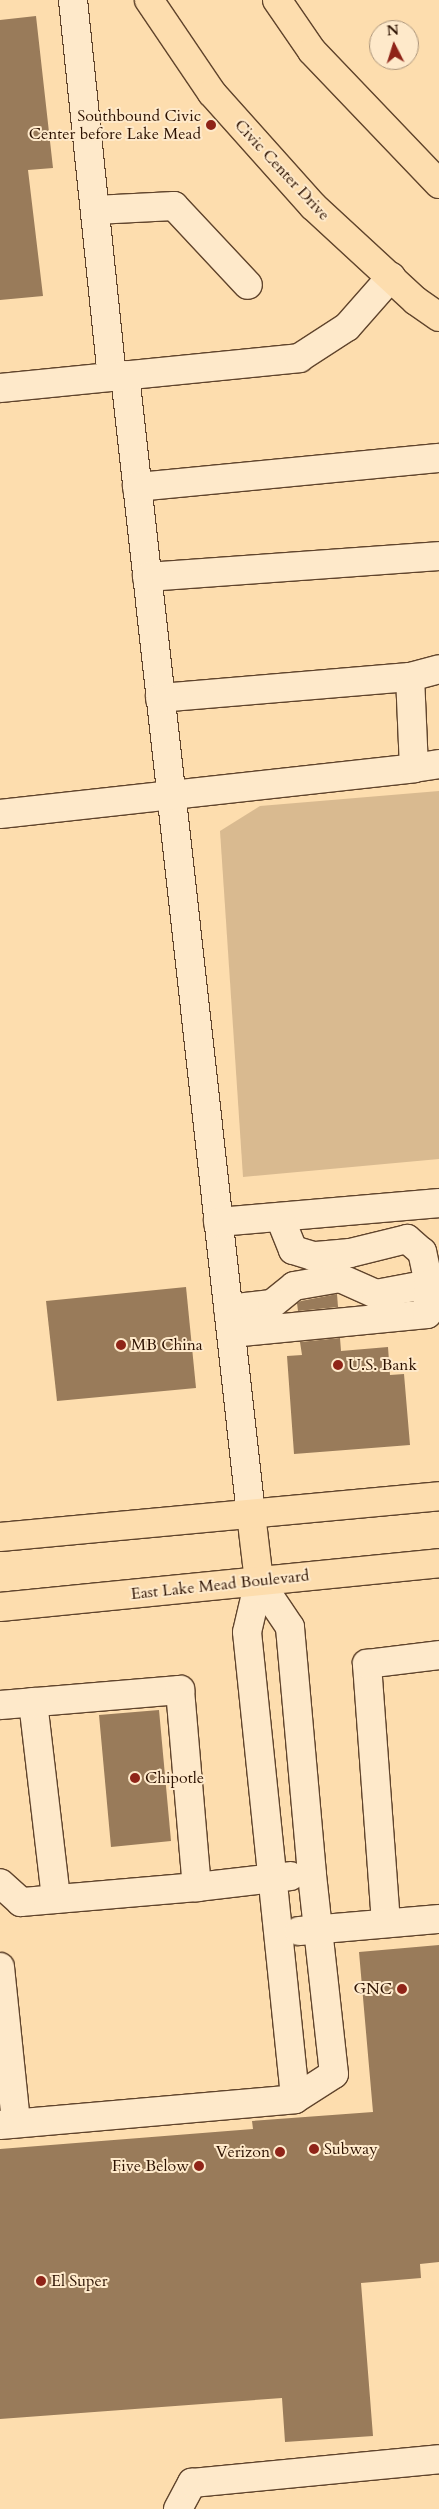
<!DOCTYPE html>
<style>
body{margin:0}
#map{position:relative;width:439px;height:2509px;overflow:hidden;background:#fdddae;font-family:Cardo,serif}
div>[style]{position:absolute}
.green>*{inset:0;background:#d9ba90}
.building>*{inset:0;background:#997b5a}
.roads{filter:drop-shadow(1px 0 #60442c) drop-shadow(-1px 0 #60442c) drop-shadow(0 1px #60442c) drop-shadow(0 -1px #60442c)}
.minor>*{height:28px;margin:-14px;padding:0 14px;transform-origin:14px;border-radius:14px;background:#fee9ca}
.major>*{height:28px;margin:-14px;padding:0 14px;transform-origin:14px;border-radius:14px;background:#fdddae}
.dots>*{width:14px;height:14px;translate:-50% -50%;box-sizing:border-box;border:2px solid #fee9ca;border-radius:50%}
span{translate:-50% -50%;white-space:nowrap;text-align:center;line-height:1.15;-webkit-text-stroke:4px #fee9ca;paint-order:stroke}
.poi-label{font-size:16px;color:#2c1100}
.right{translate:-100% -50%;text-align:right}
.left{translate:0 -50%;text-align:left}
.street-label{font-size:16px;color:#2c1100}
.north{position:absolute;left:369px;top:20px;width:50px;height:50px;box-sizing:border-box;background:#fee9ca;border:1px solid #aa9379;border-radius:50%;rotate:355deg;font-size:14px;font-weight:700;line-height:20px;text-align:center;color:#2c1100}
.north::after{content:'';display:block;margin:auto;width:18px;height:22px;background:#8f2418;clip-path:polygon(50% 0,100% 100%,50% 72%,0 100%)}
</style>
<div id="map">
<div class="green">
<div style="clip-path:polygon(439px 791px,439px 1159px,243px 1177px,220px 831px,260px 806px)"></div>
</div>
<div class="building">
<div style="clip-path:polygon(36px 16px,53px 168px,28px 170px,43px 296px,0 300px,0 20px)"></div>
<div style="clip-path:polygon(186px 1287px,196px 1388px,57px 1401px,46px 1301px)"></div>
<div style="clip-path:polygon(337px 1294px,338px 1307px,298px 1311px,297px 1303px,301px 1301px)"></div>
<div style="clip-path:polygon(340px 1338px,341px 1351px,388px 1347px,390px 1375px,404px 1374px,410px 1445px,294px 1454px,287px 1356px,302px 1355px,300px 1342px)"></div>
<div style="clip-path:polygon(159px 1710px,171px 1841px,111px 1847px,99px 1715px)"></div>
<div style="clip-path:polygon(439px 1945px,439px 2262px,420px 2264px,421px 2278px,361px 2283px,373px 2436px,285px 2442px,282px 2398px,0 2419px,0 2149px,253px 2129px,252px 2121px,373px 2112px,359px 1952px)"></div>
</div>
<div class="roads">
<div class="minor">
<div style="left:73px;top:0;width:379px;rotate:84.1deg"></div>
<div style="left:95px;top:210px;width:79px;rotate:-2.9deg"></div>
<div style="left:174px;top:206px;width:108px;rotate:46.9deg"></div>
<div style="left:125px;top:375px;width:1146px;rotate:83.69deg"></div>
<div style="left:0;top:388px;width:301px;rotate:-5.7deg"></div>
<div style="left:299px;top:358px;width:57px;rotate:-32.9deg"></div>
<div style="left:347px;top:327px;width:67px;rotate:-48.7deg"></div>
<div style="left:137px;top:487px;width:303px;rotate:-5.5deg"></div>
<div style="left:147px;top:577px;width:293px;rotate:-4.1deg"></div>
<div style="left:160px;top:698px;width:251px;rotate:-4.8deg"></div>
<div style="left:414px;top:768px;width:25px;rotate:-9deg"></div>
<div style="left:0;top:814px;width:417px;rotate:-6.3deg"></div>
<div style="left:414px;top:768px;width:91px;rotate:-92.5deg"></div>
<div style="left:410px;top:677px;width:30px;rotate:-15deg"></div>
<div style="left:218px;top:1222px;width:222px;rotate:-4.9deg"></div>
<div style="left:228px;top:1309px;width:44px;rotate:-6.5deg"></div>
<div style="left:272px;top:1304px;width:28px;rotate:-39deg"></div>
<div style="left:294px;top:1286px;width:47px;rotate:-9.9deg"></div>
<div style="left:340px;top:1278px;width:39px;rotate:24deg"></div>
<div style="left:376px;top:1294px;width:54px;rotate:-10.7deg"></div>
<div style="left:429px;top:1284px;width:33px;rotate:-102deg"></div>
<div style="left:422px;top:1252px;width:20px;rotate:-139deg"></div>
<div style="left:407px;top:1239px;width:59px;rotate:166.2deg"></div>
<div style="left:350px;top:1253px;width:37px;rotate:175deg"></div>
<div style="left:313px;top:1256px;width:21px;rotate:-163deg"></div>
<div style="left:293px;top:1250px;width:35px;rotate:-112deg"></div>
<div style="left:231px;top:1333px;width:197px;rotate:-5.5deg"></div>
<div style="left:427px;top:1314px;width:30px;rotate:-86deg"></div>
<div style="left:259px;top:1581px;width:52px;rotate:103.2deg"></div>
<div style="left:247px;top:1632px;width:469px;rotate:84.1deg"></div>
<div style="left:33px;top:1702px;width:198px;rotate:83.3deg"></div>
<div style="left:0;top:1705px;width:181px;rotate:-4.8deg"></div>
<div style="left:180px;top:1690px;width:198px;rotate:85.1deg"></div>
<div style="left:197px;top:1887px;width:177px;rotate:175.1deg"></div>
<div style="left:21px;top:1902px;width:28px;rotate:-138deg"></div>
<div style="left:197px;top:1887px;width:94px;rotate:-6.7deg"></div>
<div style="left:386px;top:1923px;width:260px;rotate:-94.2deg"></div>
<div style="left:367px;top:1664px;width:73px;rotate:-7.1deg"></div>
<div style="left:299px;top:1931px;width:141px;rotate:-4.9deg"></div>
<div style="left:0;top:1967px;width:157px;rotate:84.1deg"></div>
<div style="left:0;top:2125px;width:296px;rotate:-5deg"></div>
<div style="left:295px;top:2099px;width:46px;rotate:-32.7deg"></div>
<div style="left:334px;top:2074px;width:201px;rotate:-96.3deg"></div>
<div style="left:312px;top:1874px;width:248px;rotate:-95.1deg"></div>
<div style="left:290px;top:1627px;width:55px;rotate:-124deg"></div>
<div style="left:178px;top:2509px;width:30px;rotate:-62deg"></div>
<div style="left:192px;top:2483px;width:248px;rotate:-5.5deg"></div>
</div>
<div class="major">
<div style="left:149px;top:0;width:112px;rotate:55.9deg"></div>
<div style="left:212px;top:93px;width:152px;rotate:48.2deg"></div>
<div style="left:313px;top:206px;width:140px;rotate:42.7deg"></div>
<div style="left:416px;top:301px;width:28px;rotate:35deg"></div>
<div style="left:277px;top:0;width:62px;rotate:55.5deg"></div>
<div style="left:312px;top:51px;width:184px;rotate:46.3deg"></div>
<div style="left:251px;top:1514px;width:67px;rotate:83.2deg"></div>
<div style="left:0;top:1537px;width:441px;rotate:-5.3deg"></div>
<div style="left:0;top:1607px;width:441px;rotate:-5.7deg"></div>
</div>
</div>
<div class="dots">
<div style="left:211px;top:125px;background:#8f2418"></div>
<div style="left:121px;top:1345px;background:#8f2418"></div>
<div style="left:338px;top:1365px;background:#8f2418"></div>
<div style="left:135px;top:1778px;background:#8f2418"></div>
<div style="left:402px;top:1989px;background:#8f2418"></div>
<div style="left:314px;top:2149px;background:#8f2418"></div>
<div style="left:280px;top:2152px;background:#8f2418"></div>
<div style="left:199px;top:2166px;background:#8f2418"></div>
<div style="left:41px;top:2281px;background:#8f2418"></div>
</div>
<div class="poi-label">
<span class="right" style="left:201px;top:125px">Southbound Civic<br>Center before Lake Mead</span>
<span class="left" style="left:131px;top:1345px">MB China</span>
<span class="left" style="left:348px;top:1365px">U.S. Bank</span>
<span class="left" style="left:145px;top:1778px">Chipotle</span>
<span class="right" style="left:392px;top:1989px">GNC</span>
<span class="left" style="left:324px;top:2149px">Subway</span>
<span class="right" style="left:270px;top:2152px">Verizon</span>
<span class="right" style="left:189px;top:2166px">Five Below</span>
<span class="left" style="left:51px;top:2281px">El Super</span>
</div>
<div class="street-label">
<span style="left:282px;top:170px;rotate:47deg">Civic Center Drive</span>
<span style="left:220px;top:1585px;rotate:-6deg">East Lake Mead Boulevard</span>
</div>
<div class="north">N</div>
</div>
